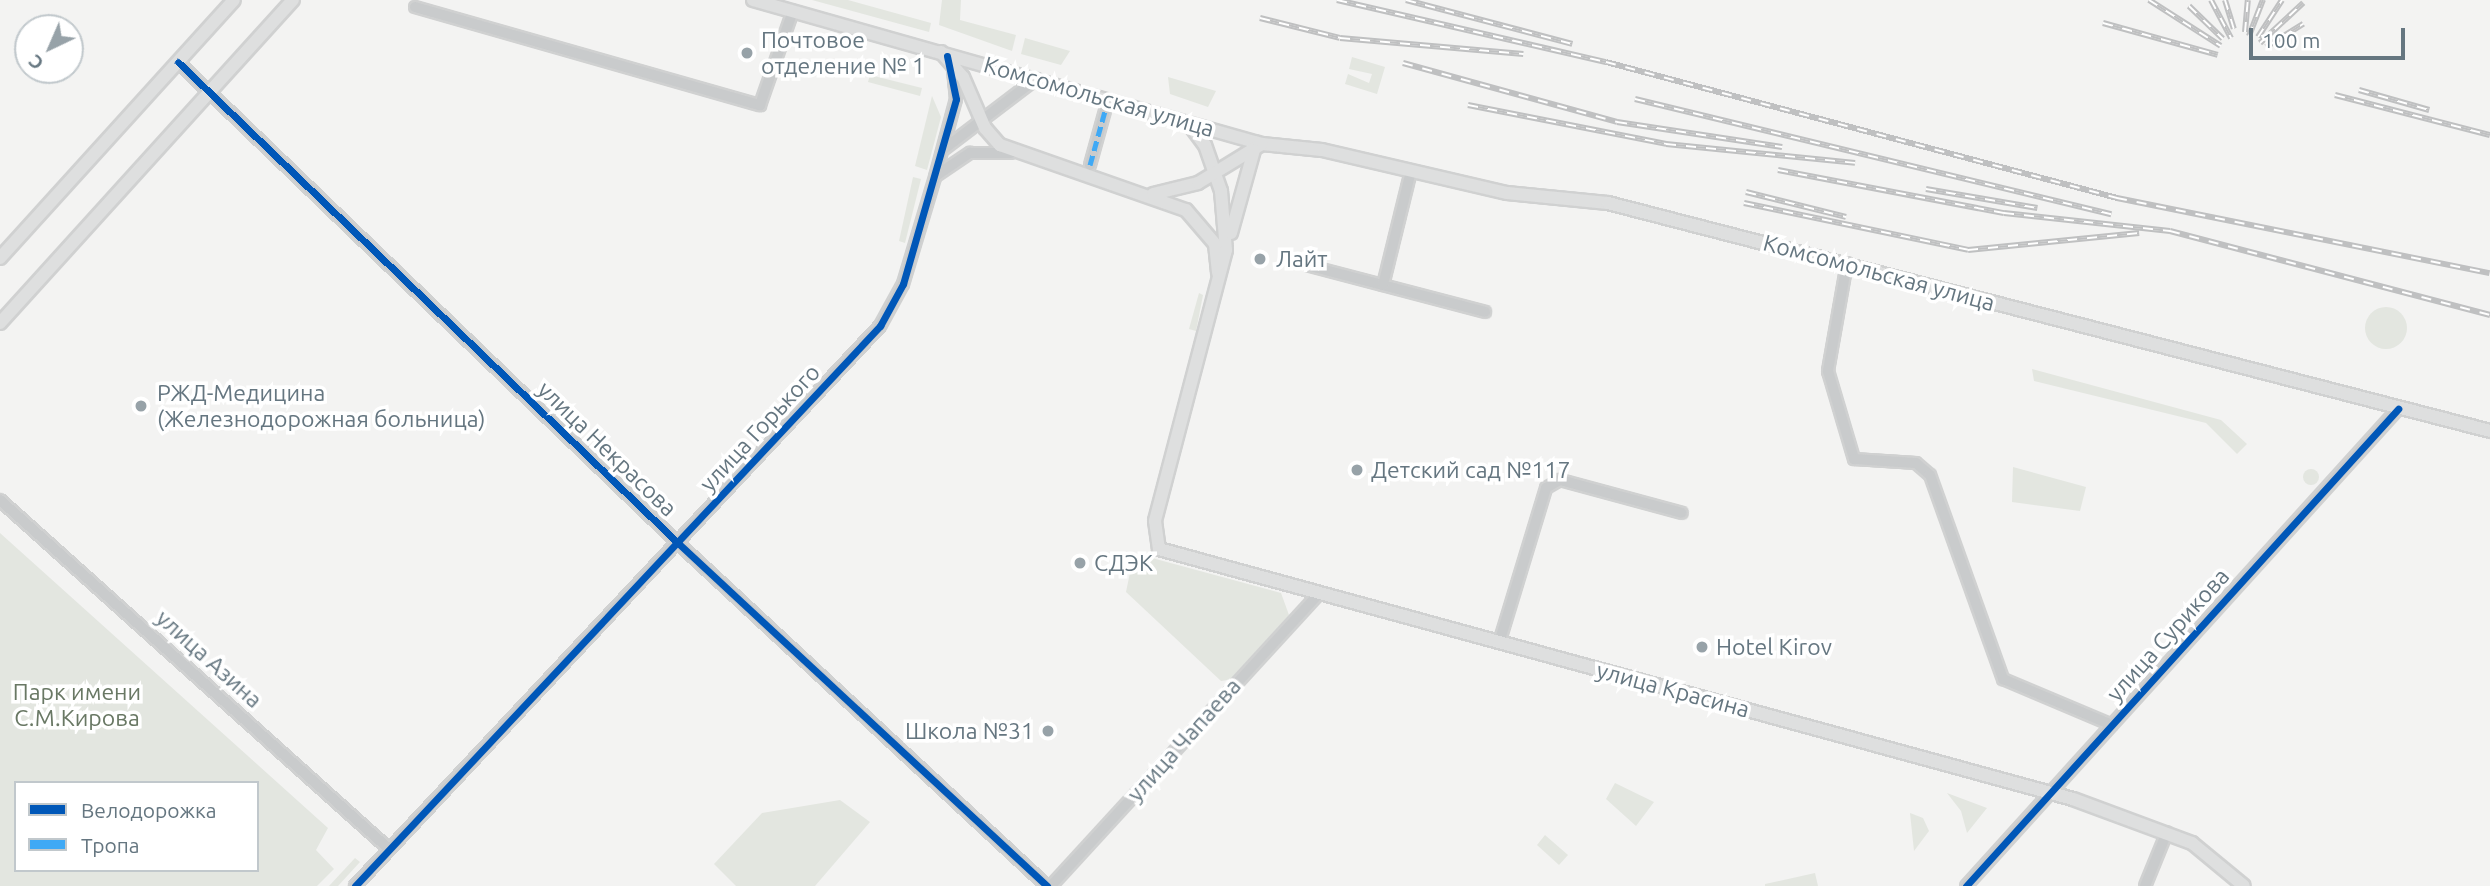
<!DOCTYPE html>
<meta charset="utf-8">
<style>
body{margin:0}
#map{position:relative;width:2490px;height:886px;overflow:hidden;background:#f3f3f2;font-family:Ubuntu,sans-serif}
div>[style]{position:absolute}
.green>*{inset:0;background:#e3e6e0}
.round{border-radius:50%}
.roads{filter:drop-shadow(2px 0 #d0d1d1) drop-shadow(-2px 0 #d0d1d1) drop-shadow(0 2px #d0d1d1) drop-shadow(0 -2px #d0d1d1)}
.minor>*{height:10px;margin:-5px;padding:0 5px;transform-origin:5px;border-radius:5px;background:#c9cbcc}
.major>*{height:12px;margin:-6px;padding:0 6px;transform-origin:6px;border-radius:6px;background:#dedfdf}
.rail>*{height:6px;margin-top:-3px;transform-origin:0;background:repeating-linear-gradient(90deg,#fff 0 10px,#bfc0c1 0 20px);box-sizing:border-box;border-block:2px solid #bfc0c1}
.quiet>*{height:5px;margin-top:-2.5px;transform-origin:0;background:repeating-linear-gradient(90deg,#3fa9f5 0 10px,transparent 0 15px)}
.cycleway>*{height:7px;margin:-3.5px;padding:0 3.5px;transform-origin:3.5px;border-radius:3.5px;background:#0057b8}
.dots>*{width:19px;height:19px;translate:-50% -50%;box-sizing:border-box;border:4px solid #fff;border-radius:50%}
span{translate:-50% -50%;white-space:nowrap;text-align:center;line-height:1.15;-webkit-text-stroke:7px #fff;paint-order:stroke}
.poi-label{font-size:23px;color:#657680}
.left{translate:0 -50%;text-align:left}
.right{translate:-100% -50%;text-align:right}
.street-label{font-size:23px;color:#657680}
.park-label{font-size:23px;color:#697864}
.legend{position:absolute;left:14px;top:781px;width:245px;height:91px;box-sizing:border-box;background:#fff;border:2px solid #c1c8cc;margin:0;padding:9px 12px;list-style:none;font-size:21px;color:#657680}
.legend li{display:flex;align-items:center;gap:14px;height:35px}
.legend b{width:35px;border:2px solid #c1c8cc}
.north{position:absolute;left:14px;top:14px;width:70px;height:70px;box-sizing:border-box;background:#fff;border:2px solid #c1c8cc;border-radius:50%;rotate:224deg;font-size:19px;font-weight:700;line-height:28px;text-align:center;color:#657680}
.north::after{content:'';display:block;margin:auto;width:24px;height:32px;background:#97a2a8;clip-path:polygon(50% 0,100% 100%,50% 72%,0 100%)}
.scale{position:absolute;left:2249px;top:28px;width:156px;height:32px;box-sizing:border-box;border:4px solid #657680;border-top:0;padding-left:9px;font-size:21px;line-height:24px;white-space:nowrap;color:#657680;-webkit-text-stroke:5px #fff;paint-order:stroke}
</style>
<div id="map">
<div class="green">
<div style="clip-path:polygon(812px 0,848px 0,931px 23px,929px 32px)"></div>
<div style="clip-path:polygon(942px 0,961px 0,960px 20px,1016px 35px,1012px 51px,939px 25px)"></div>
<div style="clip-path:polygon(1025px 38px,1070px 51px,1061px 65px,1021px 54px)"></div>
<div style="clip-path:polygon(1352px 57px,1385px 67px,1377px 94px,1345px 84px,1348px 74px,1369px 83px,1372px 74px,1349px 69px)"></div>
<div style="clip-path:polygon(808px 60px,850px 70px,849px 77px,807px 67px)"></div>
<div style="clip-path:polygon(870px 75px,922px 88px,920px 96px,868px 82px)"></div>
<div style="clip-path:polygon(1168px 77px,1216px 91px,1208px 107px,1170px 94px)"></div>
<div style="clip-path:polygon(932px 96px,941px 117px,927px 170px,915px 166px)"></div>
<div style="clip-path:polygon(913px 177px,921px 179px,905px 243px,899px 241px)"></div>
<div style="clip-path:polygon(1199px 293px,1203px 295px,1196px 331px,1189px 329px)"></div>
<div class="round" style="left:2365px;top:307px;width:42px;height:42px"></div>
<div style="clip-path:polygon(2032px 369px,2221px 420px,2247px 444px,2237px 454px,2206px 423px,2034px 381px)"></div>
<div style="clip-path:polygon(2013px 467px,2086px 487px,2080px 511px,2012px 502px)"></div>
<div class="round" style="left:2303px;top:469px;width:16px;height:16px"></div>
<div style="clip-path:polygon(evenodd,0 533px,328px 828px,316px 850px,334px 869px,317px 886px,0 886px,0 533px,16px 783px,257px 783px,257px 870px,16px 870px,16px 783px)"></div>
<div style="clip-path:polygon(1152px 558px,1281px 593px,1289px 615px,1234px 679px,1221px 681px,1126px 592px,1131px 568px)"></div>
<div style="clip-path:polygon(1615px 783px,1654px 802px,1636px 826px,1606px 799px)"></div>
<div style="clip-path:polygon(1947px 793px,1987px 808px,1967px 833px,1961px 811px)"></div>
<div style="clip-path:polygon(840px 800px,870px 822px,815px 886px,736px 886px,714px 864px,762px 813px)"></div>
<div style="clip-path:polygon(1910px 813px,1923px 818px,1929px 831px,1914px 851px)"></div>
<div style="clip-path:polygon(1545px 835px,1568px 855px,1559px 865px,1537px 845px)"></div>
<div style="clip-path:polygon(355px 858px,360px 862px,338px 886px,329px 886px)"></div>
<div style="clip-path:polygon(1815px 873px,1818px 886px,1765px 886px,1765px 884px)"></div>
</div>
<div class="roads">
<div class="minor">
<div style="left:415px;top:7px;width:359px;rotate:15.9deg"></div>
<div style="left:760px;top:105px;width:100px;rotate:-70.7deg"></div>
<div style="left:178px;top:62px;width:694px;rotate:43.89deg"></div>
<div style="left:678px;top:543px;width:504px;rotate:42.91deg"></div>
<div style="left:944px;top:149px;width:116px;rotate:-37.3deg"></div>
<div style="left:1090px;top:165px;width:56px;rotate:-74.5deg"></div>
<div style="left:937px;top:175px;width:40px;rotate:-34deg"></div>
<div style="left:970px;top:153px;width:41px"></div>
<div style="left:1847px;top:263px;width:110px;rotate:100deg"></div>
<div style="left:1828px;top:371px;width:92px;rotate:73.5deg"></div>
<div style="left:1854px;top:459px;width:62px;rotate:3.7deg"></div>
<div style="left:1916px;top:463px;width:18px;rotate:41deg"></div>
<div style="left:1930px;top:475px;width:217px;rotate:70.3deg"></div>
<div style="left:2003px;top:679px;width:118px;rotate:22.9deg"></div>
<div style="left:1310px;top:266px;width:181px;rotate:14.7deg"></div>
<div style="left:1383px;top:285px;width:117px;rotate:-76.2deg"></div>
<div style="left:0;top:500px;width:523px;rotate:41.9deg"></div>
<div style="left:1499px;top:643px;width:162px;rotate:-73.1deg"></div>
<div style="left:1546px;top:488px;width:16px;rotate:-30deg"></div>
<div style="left:1560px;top:480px;width:126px;rotate:15.1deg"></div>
<div style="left:355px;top:886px;width:768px;rotate:-46.85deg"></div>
<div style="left:880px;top:326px;width:48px;rotate:-61.3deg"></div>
<div style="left:903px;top:284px;width:112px;rotate:-73.3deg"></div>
<div style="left:935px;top:177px;width:81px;rotate:-74.9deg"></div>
<div style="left:956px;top:99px;width:31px;rotate:-96deg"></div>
<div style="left:1051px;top:886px;width:395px;rotate:-47.5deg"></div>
<div style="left:1966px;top:886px;width:644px;rotate:-47.83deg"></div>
<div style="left:2145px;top:886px;width:58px;rotate:-67.8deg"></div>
</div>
<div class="major">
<div style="left:753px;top:0;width:529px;rotate:15.8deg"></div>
<div style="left:1262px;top:144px;width:60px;rotate:5.7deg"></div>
<div style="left:1322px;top:150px;width:190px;rotate:13.1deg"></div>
<div style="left:1507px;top:193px;width:101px;rotate:5.7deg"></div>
<div style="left:1608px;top:203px;width:911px;rotate:14.49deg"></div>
<div style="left:941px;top:52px;width:33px;rotate:49deg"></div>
<div style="left:963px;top:77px;width:56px;rotate:66.7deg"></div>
<div style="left:985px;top:128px;width:23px;rotate:49deg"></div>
<div style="left:1000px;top:145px;width:197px;rotate:19.3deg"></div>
<div style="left:1186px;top:210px;width:45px;rotate:49.5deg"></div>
<div style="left:1215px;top:244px;width:29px;rotate:84deg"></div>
<div style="left:1189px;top:124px;width:26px;rotate:53deg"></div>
<div style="left:1205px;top:145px;width:49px;rotate:70.8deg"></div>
<div style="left:1221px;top:191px;width:59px;rotate:85.2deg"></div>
<div style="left:1226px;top:250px;width:280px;rotate:104.7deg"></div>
<div style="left:1155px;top:521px;width:28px;rotate:82deg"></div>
<div style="left:1159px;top:549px;width:948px;rotate:15.3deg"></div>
<div style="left:2073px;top:799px;width:127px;rotate:20.3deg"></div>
<div style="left:2192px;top:843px;width:67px;rotate:39.6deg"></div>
<div style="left:1153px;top:194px;width:46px;rotate:-13.7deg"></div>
<div style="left:1198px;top:183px;width:75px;rotate:-31.4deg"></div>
<div style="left:1231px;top:233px;width:86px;rotate:-74.5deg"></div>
<div style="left:0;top:258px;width:348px;rotate:-47.8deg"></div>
<div style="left:0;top:323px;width:436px;rotate:-47.8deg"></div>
</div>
</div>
<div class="rail">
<div style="left:1337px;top:0;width:276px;rotate:13deg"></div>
<div style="left:1606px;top:62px;width:529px;rotate:14.9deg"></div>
<div style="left:2117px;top:198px;width:380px;rotate:11.4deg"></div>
<div style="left:1406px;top:0;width:172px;rotate:14.8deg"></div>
<div style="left:2149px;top:0;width:85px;rotate:32.6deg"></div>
<div style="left:2211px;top:0;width:43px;rotate:62.2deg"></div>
<div style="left:2225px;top:0;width:30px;rotate:73deg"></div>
<div style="left:2189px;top:6px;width:47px;rotate:44.1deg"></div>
<div style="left:1260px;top:18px;width:82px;rotate:14deg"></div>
<div style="left:1340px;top:38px;width:184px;rotate:5deg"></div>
<div style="left:2103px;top:23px;width:119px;rotate:15.5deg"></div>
<div style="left:2245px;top:32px;width:32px;rotate:-85deg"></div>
<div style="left:2249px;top:36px;width:39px;rotate:-69deg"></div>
<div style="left:2258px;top:37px;width:44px;rotate:-57deg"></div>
<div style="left:2260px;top:43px;width:59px;rotate:-42.9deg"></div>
<div style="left:2266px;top:47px;width:44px;rotate:-31.9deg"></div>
<div style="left:1403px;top:63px;width:222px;rotate:15.4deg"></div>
<div style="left:1617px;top:122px;width:167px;rotate:8.6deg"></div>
<div style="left:2359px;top:90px;width:73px;rotate:15.9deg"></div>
<div style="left:2335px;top:95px;width:160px;rotate:14.5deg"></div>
<div style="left:1635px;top:99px;width:490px;rotate:13.6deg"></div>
<div style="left:1468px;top:105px;width:202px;rotate:11.1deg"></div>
<div style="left:1666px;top:144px;width:190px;rotate:5.7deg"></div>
<div style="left:1778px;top:170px;width:230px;rotate:10.8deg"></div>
<div style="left:2004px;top:213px;width:167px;rotate:6.2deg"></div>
<div style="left:2170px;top:231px;width:331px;rotate:14.7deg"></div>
<div style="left:1926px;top:189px;width:113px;rotate:9.7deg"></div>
<div style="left:1746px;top:192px;width:103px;rotate:14deg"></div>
<div style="left:1744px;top:203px;width:229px;rotate:11.8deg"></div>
<div style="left:1968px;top:250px;width:172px;rotate:-5.7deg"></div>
</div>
<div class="quiet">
<div style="left:1090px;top:165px;width:56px;rotate:-74.5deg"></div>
</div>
<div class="cycleway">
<div style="left:178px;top:62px;width:694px;rotate:43.89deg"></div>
<div style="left:678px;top:543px;width:504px;rotate:42.91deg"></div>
<div style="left:355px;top:886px;width:768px;rotate:-46.85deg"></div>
<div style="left:880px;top:326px;width:48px;rotate:-61.3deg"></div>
<div style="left:903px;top:284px;width:192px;rotate:-74deg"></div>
<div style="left:956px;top:99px;width:44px;rotate:-101.8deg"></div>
<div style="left:1966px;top:886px;width:644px;rotate:-47.83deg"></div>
</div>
<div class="dots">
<div style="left:747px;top:53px;background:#97a2a8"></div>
<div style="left:1260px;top:259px;background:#97a2a8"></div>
<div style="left:141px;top:406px;background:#97a2a8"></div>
<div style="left:1357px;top:470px;background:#97a2a8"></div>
<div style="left:1080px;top:563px;background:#97a2a8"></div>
<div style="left:1702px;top:647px;background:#97a2a8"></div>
<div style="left:1048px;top:731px;background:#97a2a8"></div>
</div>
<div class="poi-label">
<span class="left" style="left:761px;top:53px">Почтовое<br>отделение № 1</span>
<span class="left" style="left:1276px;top:259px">Лайт</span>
<span class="left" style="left:157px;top:406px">РЖД-Медицина<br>(Железнодорожная больница)</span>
<span class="left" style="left:1371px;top:470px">Детский сад №117</span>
<span class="left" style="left:1094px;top:563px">СДЭК</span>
<span class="left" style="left:1716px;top:647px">Hotel Kirov</span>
<span class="right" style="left:1034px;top:731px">Школа №31</span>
</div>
<div class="street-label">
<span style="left:1099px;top:97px;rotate:16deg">Комсомольская улица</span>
<span style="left:1879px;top:273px;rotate:15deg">Комсомольская улица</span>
<span style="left:760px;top:428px;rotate:-47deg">улица Горького</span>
<span style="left:607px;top:449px;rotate:44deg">улица Некрасова</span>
<span style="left:2168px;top:635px;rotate:-48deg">улица Сурикова</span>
<span style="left:209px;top:659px;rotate:42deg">улица Азина</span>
<span style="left:1673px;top:690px;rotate:15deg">улица Красина</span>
<span style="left:1184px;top:740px;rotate:-48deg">улица Чапаева</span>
</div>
<div class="park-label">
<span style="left:77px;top:705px">Парк имени<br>С.М.Кирова</span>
</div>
<ul class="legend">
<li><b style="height:9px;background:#0057b8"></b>Велодорожка</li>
<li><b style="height:9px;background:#3fa9f5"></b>Тропа</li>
</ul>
<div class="north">С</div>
<div class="scale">100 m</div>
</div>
